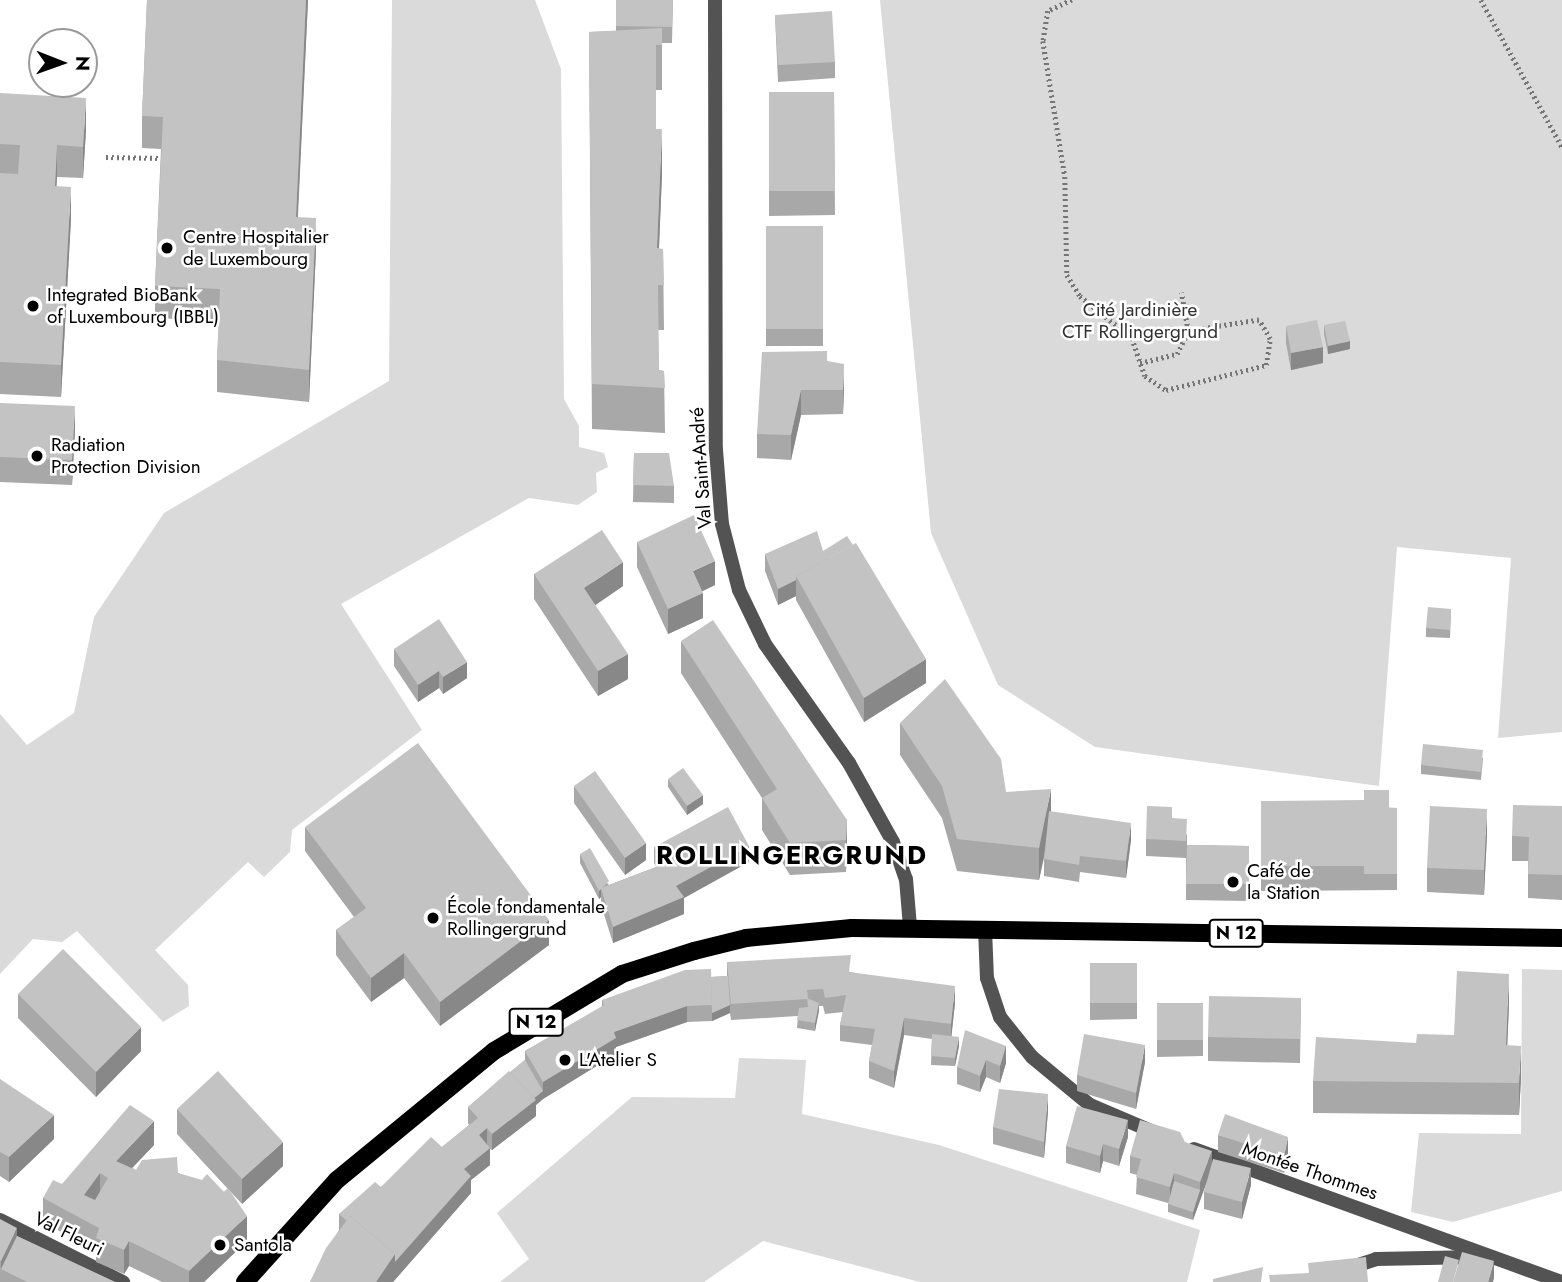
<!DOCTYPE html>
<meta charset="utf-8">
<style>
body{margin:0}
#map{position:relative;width:1562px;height:1282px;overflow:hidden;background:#fff;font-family:Jost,sans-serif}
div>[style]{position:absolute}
.green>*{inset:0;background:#dadada}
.path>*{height:4.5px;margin-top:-2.25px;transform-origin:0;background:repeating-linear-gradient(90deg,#757575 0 2px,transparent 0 5.5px)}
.minor>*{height:14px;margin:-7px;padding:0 7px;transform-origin:7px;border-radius:7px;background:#535353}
.tertiary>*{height:14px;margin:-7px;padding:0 7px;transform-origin:7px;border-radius:7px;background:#535353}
.primary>*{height:18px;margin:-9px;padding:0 9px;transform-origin:9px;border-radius:9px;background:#000}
.wall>*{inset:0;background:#a8a8a8}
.shaded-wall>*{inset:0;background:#888}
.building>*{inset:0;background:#c3c3c3}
.dots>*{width:19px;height:19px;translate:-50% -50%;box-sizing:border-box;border:4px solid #fff;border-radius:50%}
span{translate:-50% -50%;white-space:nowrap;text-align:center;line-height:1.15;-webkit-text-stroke:5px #fff;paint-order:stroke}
.shield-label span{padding:2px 5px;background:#fff;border:2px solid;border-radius:5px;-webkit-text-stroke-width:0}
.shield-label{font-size:18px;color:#000;font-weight:700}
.poi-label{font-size:19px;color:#000}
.left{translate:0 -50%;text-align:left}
.park-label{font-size:19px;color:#313131}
.street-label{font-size:19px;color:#000}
.district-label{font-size:26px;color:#000;font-weight:700;letter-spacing:2px}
.north{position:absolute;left:28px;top:28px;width:70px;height:70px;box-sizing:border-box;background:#fff;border:2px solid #999;border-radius:50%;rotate:91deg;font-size:19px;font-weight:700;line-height:28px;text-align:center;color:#000}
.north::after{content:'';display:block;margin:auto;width:24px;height:32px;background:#000;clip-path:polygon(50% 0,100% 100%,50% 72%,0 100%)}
</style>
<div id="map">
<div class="green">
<div style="clip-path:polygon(392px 0,535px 0,561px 69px,564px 399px,579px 426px,579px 447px,604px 453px,608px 467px,596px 473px,597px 492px,578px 505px,529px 498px,341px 604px,422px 730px,292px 830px,290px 852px,264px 877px,248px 862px,155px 950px,188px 985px,189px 1006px,163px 1022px,77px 931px,62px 942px,33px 939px,0 974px,0 714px,27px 745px,74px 713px,94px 617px,164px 513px,389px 381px)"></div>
<div style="clip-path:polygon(880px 0,1562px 0,1562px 732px,1498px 738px,1511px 558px,1397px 547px,1379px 786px,1095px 747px,998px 685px,931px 533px)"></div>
<div style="clip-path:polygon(1522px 969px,1562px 970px,1562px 1191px,1453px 1222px,1411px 1212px,1419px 1133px,1521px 1134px)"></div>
<div style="clip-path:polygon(739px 1058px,806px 1060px,802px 1114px,939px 1145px,1200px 1230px,1187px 1282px,920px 1282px,763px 1241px,704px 1282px,500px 1282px,529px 1259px,497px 1213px,632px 1097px,735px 1098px)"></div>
</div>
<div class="path">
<div style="left:1072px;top:0;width:26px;rotate:155deg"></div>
<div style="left:1048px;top:11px;width:30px;rotate:99deg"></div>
<div style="left:1043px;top:41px;width:138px;rotate:80.8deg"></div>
<div style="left:1065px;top:177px;width:98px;rotate:88.8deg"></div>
<div style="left:1067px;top:275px;width:25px;rotate:58deg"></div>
<div style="left:1080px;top:296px;width:67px;rotate:38.9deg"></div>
<div style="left:1132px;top:338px;width:40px;rotate:71.1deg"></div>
<div style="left:1145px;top:376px;width:25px;rotate:34deg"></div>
<div style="left:1166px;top:390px;width:103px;rotate:-14deg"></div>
<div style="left:1266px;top:365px;width:26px;rotate:-81deg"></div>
<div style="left:1270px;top:339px;width:22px;rotate:-120deg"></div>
<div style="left:1259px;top:320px;width:72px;rotate:171.2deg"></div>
<div style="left:1188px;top:331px;width:39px;rotate:-100deg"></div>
<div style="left:1481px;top:0;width:168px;rotate:61.1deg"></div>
<div style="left:106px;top:157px;width:56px;rotate:1deg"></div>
<div style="left:1140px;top:363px;width:38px;rotate:-14deg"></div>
<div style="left:1177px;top:354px;width:25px;rotate:-64deg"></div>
</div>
<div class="minor">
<div style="left:985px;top:929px;width:49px;rotate:87.7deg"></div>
<div style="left:987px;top:978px;width:41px;rotate:71.6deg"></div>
<div style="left:1000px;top:1017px;width:51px;rotate:51.3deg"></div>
<div style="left:1032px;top:1057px;width:75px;rotate:39.6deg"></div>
<div style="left:1090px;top:1105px;width:72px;rotate:23deg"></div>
<div style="left:1194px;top:1149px;width:390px;rotate:19.9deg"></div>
<div style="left:0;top:1220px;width:138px;rotate:26.8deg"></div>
<div style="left:1349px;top:1268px;width:28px;rotate:-18deg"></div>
<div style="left:1376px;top:1259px;width:102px;rotate:-1.1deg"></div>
</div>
<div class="tertiary">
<div style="left:715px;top:0;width:450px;rotate:89.9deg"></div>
<div style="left:716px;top:450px;width:74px;rotate:85.4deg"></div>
<div style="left:722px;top:524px;width:68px;rotate:75.6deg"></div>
<div style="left:739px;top:590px;width:60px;rotate:64.3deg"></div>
<div style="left:765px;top:644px;width:146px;rotate:54.8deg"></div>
<div style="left:849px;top:763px;width:90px;rotate:60.9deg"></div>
<div style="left:893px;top:842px;width:39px;rotate:71deg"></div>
<div style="left:906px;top:879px;width:48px;rotate:85.2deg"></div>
</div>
<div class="primary">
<div style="left:245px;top:1282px;width:137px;rotate:-48deg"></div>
<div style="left:337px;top:1180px;width:203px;rotate:-39.4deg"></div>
<div style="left:494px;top:1051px;width:149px;rotate:-31deg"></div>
<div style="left:622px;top:974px;width:76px;rotate:-17.7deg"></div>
<div style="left:694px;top:951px;width:54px;rotate:-14deg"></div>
<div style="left:746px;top:938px;width:106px;rotate:-5.4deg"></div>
<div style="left:852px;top:928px;width:710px;rotate:0.81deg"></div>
</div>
<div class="wall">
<div style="clip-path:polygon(147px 0,308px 0,298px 217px,316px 250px,309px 402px,217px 392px,217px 360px,219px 321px,155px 318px,155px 286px,161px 149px,142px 148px,142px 116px)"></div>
<div style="clip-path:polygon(673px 0,672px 43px,662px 43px,662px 90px,656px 90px,656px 129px,662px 174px,659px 249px,663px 249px,664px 330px,658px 330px,659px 370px,664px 371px,665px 433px,592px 429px,589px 32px,616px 31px,616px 26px)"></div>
<div style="clip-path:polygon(775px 15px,835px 62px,835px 78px,778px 82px)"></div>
<div style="clip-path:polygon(769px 92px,834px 92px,835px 215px,769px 216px)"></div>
<div style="clip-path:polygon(0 93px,86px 130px,83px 178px,57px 177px,56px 186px,71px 219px,61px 397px,0 394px)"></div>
<div style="clip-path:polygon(766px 226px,823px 226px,823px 346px,766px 346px)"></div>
<div style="clip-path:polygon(1324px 325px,1350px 349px,1328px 354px,1324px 334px)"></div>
<div style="clip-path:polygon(1286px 326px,1323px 363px,1291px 370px,1286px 343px)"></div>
<div style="clip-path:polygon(827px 361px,844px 388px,843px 414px,801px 415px,791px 460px,757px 458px,757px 434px)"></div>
<div style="clip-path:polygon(0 403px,75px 430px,72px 485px,0 482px)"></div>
<div style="clip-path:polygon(634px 453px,674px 486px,674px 503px,633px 502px)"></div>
<div style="clip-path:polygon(637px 542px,715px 585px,702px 591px,703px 618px,668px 634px,637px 567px)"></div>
<div style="clip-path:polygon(823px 551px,926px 683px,864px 722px,796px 600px,796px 596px,778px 605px,765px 571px,765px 554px)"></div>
<div style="clip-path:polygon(534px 574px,623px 586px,595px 605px,628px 679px,598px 696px,534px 599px)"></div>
<div style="clip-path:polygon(1451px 609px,1450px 638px,1426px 637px,1426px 628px)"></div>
<div style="clip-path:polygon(681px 641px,847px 820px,846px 872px,790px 875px,762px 830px,762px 798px,681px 673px)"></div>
<div style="clip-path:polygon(394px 649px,467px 678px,443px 694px,439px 688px,418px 702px,394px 666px)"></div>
<div style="clip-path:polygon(900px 723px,1006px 792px,1051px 812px,1131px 840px,1126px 878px,1080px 872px,1079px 882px,1044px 876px,1044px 858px,1039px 880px,957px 871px,942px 818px,900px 755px)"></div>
<div style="clip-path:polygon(1483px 758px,1481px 780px,1421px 774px,1421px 765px)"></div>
<div style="clip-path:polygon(668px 779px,703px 804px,687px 815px,668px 787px)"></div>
<div style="clip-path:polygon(574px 786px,646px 860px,625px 875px,574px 803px)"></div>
<div style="clip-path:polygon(1261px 801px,1397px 808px,1397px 890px,1261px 891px)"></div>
<div style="clip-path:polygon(1562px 806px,1562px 900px,1528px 898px,1528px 861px,1512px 861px,1512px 836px)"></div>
<div style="clip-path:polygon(1172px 818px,1187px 835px,1187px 845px,1249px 846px,1249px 901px,1186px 900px,1186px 853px,1186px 858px,1146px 856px,1146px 839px)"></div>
<div style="clip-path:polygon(305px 827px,549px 945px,440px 1026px,404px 978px,371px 1002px,336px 955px,336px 930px,354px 917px,305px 851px)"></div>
<div style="clip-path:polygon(1487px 834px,1484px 895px,1427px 892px,1427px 868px)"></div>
<div style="clip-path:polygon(654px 847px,749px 862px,684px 898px,684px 914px,613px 943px,601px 905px,601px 897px,599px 899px,580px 863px,580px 854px,609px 885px,656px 867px,654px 863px)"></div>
<div style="clip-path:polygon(727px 962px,851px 972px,955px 1003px,951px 1037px,959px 1046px,955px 1066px,931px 1065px,932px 1039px,904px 1035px,894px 1088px,869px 1078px,869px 1061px,872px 1045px,840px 1041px,840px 1025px,843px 1012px,825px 1014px,823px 1006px,819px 1006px,815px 1031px,797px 1028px,798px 1016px,731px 1020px,730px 1013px,712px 1021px,687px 1022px,616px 1047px,616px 1054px,543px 1099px,536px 1105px,536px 1116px,492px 1150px,490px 1149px,490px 1165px,471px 1180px,471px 1193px,393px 1282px,310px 1282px,339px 1230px,339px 1214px,442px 1147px,469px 1125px,468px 1123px,468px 1107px,525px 1060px,525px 1051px,602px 1007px,602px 1000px,711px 977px,727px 976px)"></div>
<div style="clip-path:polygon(1090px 963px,1137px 1003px,1137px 1019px,1090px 1020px)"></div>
<div style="clip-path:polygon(18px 994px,141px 1051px,96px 1097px,18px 1018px)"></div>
<div style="clip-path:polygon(1301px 998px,1300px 1063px,1208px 1061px,1208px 1037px)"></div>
<div style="clip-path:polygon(1157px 1003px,1203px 1003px,1203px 1056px,1157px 1057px)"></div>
<div style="clip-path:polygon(1509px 1005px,1507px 1045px,1521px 1078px,1519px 1115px,1313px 1113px,1313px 1081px,1416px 1043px,1454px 1035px)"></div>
<div style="clip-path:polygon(1006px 1046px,1006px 1063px,1000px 1083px,986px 1077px,980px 1092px,957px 1084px,957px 1067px)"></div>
<div style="clip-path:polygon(1145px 1062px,1136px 1109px,1077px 1091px,1077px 1075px)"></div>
<div style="clip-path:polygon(0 1079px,54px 1139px,9px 1182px,0 1176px)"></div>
<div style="clip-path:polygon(177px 1109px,283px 1166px,242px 1204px,229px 1190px,247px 1241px,204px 1282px,162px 1282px,129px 1266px,124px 1274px,96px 1262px,96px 1251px,43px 1222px,43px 1198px,62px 1184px,154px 1145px,132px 1168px,136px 1170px,178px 1173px,224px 1192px,228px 1189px,177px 1134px)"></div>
<div style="clip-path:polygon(1048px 1111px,1044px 1158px,993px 1144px,993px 1127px)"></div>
<div style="clip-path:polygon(1218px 1135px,1288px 1153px,1284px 1173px,1218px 1152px)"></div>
<div style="clip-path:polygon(1128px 1137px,1119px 1166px,1103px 1161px,1100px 1173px,1066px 1163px,1066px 1146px)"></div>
<div style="clip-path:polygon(1185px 1142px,1212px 1165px,1251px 1185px,1242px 1219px,1204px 1209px,1204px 1192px,1209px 1174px,1193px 1220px,1168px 1212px,1168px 1203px,1136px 1194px,1137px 1175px,1130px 1173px,1130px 1156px)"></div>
<div style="clip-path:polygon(0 1219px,17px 1236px,115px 1282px,0 1282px)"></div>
</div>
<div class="shaded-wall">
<div style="clip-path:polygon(306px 0,308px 0,296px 249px,296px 217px)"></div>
<div style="clip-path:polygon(86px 98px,86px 130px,83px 178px,83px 147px)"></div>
<div style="clip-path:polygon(662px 129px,662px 174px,657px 293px,657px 248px)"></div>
<div style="clip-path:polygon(57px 145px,57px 177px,55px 218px,55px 186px)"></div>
<div style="clip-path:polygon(71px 187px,71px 219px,61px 397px,61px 365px)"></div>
<div style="clip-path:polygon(316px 218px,316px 250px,309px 402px,309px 370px)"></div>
<div style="clip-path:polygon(1350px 341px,1350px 349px,1328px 354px,1328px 346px)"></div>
<div style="clip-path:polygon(1323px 347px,1323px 363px,1291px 370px,1291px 353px)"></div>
<div style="clip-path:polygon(844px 364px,844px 388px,843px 414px,843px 390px)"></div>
<div style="clip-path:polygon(801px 390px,801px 415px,791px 460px,791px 435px)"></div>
<div style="clip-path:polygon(75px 406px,75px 430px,72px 485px,72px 460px)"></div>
<div style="clip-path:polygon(715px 561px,715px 585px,693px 596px,693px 571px)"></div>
<div style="clip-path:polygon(623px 562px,623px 586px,584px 613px,584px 588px)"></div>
<div style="clip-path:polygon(796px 580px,796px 596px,778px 605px,778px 589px)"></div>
<div style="clip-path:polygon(703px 593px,703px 618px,668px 634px,668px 609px)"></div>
<div style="clip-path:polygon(628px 654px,628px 679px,598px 696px,598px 671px)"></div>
<div style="clip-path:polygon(926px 659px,926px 683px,864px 722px,864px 698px)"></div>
<div style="clip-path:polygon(467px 662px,467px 678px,443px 694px,443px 677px)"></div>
<div style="clip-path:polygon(439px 671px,439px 688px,418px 702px,418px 685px)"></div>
<div style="clip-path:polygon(1051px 789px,1051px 821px,1039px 880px,1039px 848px)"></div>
<div style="clip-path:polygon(703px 795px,703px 804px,687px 815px,687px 806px)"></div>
<div style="clip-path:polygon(1487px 809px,1487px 834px,1484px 895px,1484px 870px)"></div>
<div style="clip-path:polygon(847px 820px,847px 852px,846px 872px,846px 840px)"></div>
<div style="clip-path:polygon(1131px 823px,1131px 840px,1126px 878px,1126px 861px)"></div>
<div style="clip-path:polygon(646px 843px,646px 860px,625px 875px,625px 858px)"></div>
<div style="clip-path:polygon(749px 846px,749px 862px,684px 898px,684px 914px,613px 943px,613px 927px,676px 886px)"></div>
<div style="clip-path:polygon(601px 889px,601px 897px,599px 899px,599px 891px)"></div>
<div style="clip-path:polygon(549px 920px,549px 945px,440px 1026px,440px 1002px)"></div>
<div style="clip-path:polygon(404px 953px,404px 978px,371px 1002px,371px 978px)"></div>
<div style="clip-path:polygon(1509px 974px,1509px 1005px,1506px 1077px,1506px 1045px)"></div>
<div style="clip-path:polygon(955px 986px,955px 1003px,951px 1041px,951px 1024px)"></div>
<div style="clip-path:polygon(819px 1003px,819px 1011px,815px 1031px,815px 1023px)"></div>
<div style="clip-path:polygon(730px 1005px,730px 1013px,712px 1021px,712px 1013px)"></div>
<div style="clip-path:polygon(687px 1006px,687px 1022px,616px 1047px,616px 1054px,543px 1099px,536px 1105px,536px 1116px,492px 1150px,492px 1134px,543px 1091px,543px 1082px,614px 1032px)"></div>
<div style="clip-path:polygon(904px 1018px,904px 1035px,894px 1088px,894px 1071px)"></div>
<div style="clip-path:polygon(141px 1027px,141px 1051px,96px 1097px,96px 1072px)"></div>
<div style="clip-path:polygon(959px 1037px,959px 1046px,955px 1066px,955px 1058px)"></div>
<div style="clip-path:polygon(1145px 1045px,1145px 1062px,1136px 1109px,1136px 1093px)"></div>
<div style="clip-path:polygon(1006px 1046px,1006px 1063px,1000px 1083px,1000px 1066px)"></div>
<div style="clip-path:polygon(1521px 1046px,1521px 1078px,1519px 1115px,1519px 1083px)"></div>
<div style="clip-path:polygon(986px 1060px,986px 1077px,980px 1092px,980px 1076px)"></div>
<div style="clip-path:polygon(1048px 1094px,1048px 1111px,1044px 1158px,1044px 1142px)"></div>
<div style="clip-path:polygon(54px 1115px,54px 1139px,9px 1182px,9px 1157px)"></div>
<div style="clip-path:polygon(1128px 1120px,1128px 1137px,1119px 1166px,1119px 1149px)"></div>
<div style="clip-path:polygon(154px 1121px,154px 1145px,116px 1185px,116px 1161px)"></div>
<div style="clip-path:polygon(487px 1128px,487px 1145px,479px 1135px)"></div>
<div style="clip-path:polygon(1288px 1137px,1288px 1153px,1284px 1173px,1284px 1156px)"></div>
<div style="clip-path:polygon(283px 1142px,283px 1166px,242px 1204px,242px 1179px)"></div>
<div style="clip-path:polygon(1103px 1144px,1103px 1161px,1100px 1173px,1100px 1156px)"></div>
<div style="clip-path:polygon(490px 1148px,490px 1165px,471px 1180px,471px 1193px,393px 1282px,376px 1282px,395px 1254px,464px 1169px)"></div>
<div style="clip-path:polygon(1212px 1151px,1212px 1168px,1193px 1220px,1193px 1212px,1200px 1190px,1200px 1182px)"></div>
<div style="clip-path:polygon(1251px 1168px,1251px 1185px,1242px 1219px,1242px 1202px)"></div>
<div style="clip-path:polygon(100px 1173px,100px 1197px,84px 1220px,84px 1195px)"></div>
<div style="clip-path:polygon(1174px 1173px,1174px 1189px,1170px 1204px,1170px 1187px)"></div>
<div style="clip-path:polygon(247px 1216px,247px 1241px,204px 1282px,189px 1282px,189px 1271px)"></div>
<div style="clip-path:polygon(17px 1228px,17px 1252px,1px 1269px,1px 1282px,1px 1261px)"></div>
<div style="clip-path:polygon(129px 1241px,129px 1266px,124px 1274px,124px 1250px)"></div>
<div style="clip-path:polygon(1494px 1261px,1494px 1278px,1493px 1282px,1488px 1282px)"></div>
</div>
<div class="building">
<div style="clip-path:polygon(147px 0,306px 0,296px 217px,316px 218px,309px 370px,217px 360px,220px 289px,155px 286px,163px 117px,142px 116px)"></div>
<div style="clip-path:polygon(616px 0,673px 0,672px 27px,616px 26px)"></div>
<div style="clip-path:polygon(832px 11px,835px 62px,778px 65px,775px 15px)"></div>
<div style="clip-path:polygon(662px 28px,662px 45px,656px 45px,656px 129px,662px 129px,657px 248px,663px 249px,664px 285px,658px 285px,659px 370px,664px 371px,665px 388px,592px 384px,589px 32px)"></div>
<div style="clip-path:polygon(769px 92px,834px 92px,835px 191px,769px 191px)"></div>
<div style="clip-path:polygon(0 93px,86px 98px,83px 147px,57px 145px,55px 186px,71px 187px,61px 365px,0 362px,0 173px,18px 174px,20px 145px,0 144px)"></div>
<div style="clip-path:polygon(766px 226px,823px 226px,823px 329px,766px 329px)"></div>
<div style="clip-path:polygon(1317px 320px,1323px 347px,1291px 353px,1286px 326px)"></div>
<div style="clip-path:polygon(1345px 321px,1350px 341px,1328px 346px,1324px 325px)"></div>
<div style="clip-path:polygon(827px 351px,827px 361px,844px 364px,843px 390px,801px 390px,791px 435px,757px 434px,762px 352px)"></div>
<div style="clip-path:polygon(0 403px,75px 406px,72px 460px,0 457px)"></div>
<div style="clip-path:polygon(634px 453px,669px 453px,674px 486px,633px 485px)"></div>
<div style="clip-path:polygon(694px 515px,715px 561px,693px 571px,703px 593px,668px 609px,637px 542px)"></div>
<div style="clip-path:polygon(602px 530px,623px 562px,584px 588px,628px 654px,598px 671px,534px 574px)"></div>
<div style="clip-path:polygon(817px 531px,823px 551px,847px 536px,853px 545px,796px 576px,796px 580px,778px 589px,765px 554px)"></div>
<div style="clip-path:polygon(856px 543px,926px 659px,864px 698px,796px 576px)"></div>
<div style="clip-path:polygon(1428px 607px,1451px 609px,1450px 630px,1426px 628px)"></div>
<div style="clip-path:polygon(439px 619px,467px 662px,443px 677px,439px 671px,418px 685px,394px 649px)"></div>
<div style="clip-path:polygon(713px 620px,847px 820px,846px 840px,790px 843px,762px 798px,777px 789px,681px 641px)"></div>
<div style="clip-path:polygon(945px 679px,1001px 759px,1006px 792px,1051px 789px,1039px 848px,957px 839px,942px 786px,900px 723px)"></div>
<div style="clip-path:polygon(418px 743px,549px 920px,440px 1002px,404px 953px,371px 978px,336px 930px,366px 908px,305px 827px)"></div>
<div style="clip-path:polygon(1423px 744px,1483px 750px,1481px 772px,1421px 765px)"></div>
<div style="clip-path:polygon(683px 768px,703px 795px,687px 806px,668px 779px)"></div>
<div style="clip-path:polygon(595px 771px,646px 843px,625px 858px,574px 786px)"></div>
<div style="clip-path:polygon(1364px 790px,1389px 790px,1389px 808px,1397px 808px,1397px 874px,1364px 874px)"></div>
<div style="clip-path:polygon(1364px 800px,1364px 866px,1261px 866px,1261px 801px)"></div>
<div style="clip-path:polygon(1513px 805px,1562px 806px,1562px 875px,1528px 874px,1529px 837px,1512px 836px)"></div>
<div style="clip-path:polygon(1147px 806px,1172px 807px,1172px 818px,1187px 819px,1186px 841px,1146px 839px)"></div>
<div style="clip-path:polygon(1430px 806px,1487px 809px,1484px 870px,1427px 868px)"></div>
<div style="clip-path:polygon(728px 807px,749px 846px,676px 886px,684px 897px,613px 927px,601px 888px,664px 864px,654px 847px)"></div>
<div style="clip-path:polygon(1049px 811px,1131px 823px,1126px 861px,1080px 856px,1079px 865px,1044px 859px)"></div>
<div style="clip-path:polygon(1187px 845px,1249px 846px,1249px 884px,1186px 884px)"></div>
<div style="clip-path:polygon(590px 848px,609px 881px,599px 891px,580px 854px)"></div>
<div style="clip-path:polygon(63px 949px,141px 1027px,96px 1072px,18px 994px)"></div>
<div style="clip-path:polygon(851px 955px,849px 972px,955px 986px,951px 1024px,904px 1018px,894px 1071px,869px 1061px,875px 1029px,840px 1025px,846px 995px,825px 998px,823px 989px,807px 990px,808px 999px,731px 1004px,727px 962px)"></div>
<div style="clip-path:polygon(1090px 963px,1137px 963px,1137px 1003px,1090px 1003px)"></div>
<div style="clip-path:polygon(711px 969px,712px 1005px,687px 1006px,614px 1032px,616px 1038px,543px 1082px,525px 1051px,604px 1005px,602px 1000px,685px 970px)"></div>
<div style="clip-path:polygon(1457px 971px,1509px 974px,1506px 1045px,1521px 1046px,1519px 1083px,1313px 1081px,1316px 1037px,1416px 1043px,1417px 1034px,1454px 1035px)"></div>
<div style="clip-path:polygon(728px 976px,730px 1005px,712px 1013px,711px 977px)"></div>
<div style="clip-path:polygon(1209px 996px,1301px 998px,1300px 1039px,1208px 1037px)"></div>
<div style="clip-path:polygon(807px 998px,819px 1003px,815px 1023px,797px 1020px,799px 1008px,808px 1007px)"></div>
<div style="clip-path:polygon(1157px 1003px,1203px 1003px,1203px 1040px,1157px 1040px)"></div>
<div style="clip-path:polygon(965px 1030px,1006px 1046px,1000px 1066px,986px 1060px,980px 1076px,957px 1067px)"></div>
<div style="clip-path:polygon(932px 1034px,959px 1037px,955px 1058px,931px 1056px)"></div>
<div style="clip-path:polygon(1084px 1034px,1145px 1045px,1136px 1093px,1077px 1075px)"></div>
<div style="clip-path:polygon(525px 1060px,543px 1091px,534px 1098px,510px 1072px)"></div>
<div style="clip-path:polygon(218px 1071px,283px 1142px,242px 1179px,177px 1109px)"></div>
<div style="clip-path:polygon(509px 1071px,536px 1100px,492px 1134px,487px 1128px,479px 1135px,490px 1148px,464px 1169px,471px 1176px,395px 1262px,395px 1254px,350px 1216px,347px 1221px,339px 1214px,375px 1182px,381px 1187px,431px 1137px,442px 1147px,478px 1118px,468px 1107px)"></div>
<div style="clip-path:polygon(0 1079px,54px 1115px,9px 1157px,0 1152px)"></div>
<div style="clip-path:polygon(999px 1089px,1048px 1094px,1044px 1142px,993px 1127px)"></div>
<div style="clip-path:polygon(evenodd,130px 1105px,154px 1121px,116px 1161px,136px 1170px,142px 1160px,177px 1157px,178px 1173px,202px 1180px,207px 1174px,224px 1192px,228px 1188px,247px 1216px,189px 1271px,129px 1241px,124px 1250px,96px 1238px,99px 1228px,43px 1198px,53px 1180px,62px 1184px,130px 1105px,100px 1173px,108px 1178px,95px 1200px,84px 1195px,100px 1173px)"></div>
<div style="clip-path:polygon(1077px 1106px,1128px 1120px,1119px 1149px,1103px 1144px,1100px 1156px,1066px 1146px)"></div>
<div style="clip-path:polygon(1225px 1114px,1288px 1137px,1284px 1156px,1218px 1135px)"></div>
<div style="clip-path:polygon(1140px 1120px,1180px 1132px,1185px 1142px,1212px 1151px,1200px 1182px,1174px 1173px,1170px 1187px,1136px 1177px,1141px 1159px,1130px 1156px)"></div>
<div style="clip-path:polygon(1213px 1159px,1251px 1168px,1242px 1202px,1204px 1192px)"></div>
<div style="clip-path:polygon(1174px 1181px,1200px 1190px,1193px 1212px,1168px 1204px)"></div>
<div style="clip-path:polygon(350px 1216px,395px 1254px,376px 1282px,310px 1282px,326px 1248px)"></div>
<div style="clip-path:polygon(0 1219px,17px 1228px,1px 1261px,0 1260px)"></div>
<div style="clip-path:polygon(17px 1236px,115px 1282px,27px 1282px,1px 1269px)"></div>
<div style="clip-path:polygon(1462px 1252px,1494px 1261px,1488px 1282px,1453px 1282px)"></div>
<div style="clip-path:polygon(1445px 1256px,1459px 1260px,1453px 1282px,1438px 1282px)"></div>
<div style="clip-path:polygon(1366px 1257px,1368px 1282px,1270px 1282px,1269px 1275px,1309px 1273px,1308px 1263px)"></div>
<div style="clip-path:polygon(1263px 1267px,1261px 1282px,1213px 1282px,1213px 1279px)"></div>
</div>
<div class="dots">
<div style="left:167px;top:248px;background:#000"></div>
<div style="left:33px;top:306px;background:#000"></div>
<div style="left:37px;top:456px;background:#000"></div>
<div style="left:1233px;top:882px;background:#000"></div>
<div style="left:433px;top:918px;background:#000"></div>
<div style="left:565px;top:1060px;background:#000"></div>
<div style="left:220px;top:1245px;background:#000"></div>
</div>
<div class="shield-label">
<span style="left:1236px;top:933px">N 12</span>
<span style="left:536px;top:1022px">N 12</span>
</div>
<div class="poi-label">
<span class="left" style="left:183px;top:248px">Centre Hospitalier<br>de Luxembourg</span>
<span class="left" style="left:47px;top:306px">Integrated BioBank<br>of Luxembourg (IBBL)</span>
<span class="left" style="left:51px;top:456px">Radiation<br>Protection Division</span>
<span class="left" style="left:1247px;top:882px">Café de<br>la Station</span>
<span class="left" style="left:447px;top:918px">École fondamentale<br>Rollingergrund</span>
<span class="left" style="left:579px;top:1060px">L'Atelier S</span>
<span class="left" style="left:234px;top:1245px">Santola</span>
</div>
<div class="park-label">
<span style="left:1140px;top:321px">Cité Jardinière<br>CTF Rollingergrund</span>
</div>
<div class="street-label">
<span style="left:701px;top:468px;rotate:-94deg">Val Saint-André</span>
<span style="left:1310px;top:1171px;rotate:19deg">Montée Thommes</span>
<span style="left:69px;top:1234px;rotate:26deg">Val Fleuri</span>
</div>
<div class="district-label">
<span style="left:792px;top:856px">ROLLINGERGRUND</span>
</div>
<div class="north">N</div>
</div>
